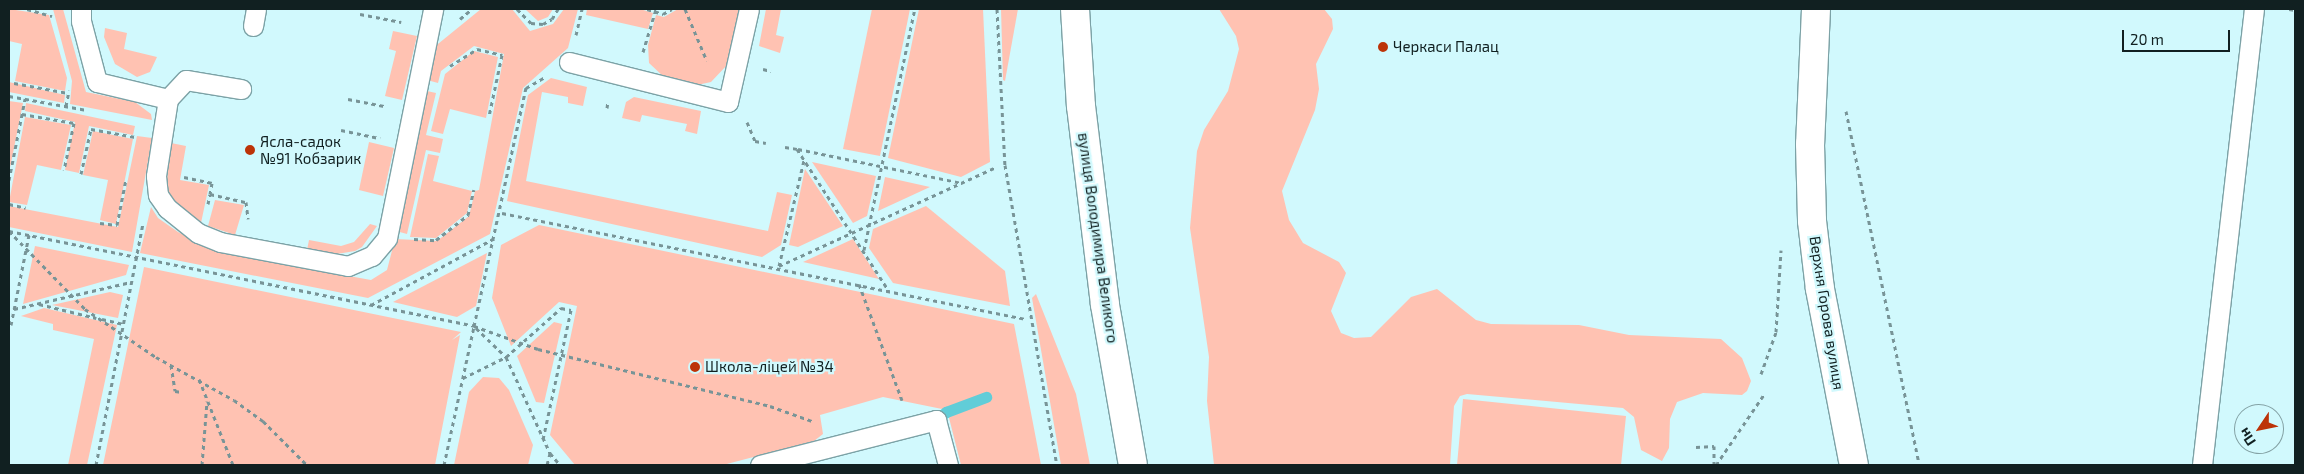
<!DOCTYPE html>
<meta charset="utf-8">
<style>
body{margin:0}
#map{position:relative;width:2304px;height:474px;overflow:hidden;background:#d1f9fd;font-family:"Exo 2",sans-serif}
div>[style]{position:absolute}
.green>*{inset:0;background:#ffc2b2}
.stream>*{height:11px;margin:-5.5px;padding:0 5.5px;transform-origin:5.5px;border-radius:5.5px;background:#61cdd8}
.path>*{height:3px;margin-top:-1.5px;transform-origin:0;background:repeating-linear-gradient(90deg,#789497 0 4px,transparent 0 8px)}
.roads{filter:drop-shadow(1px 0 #7ca2a6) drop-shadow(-1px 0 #7ca2a6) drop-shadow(0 1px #7ca2a6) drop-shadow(0 -1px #7ca2a6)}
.service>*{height:19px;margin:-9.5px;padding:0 9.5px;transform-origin:9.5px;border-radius:9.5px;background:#fff}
.minor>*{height:28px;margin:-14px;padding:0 14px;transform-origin:14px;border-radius:14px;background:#fff}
.secondary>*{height:28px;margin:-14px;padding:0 14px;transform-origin:14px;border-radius:14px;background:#fff}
.dots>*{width:14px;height:14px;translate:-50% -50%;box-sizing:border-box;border:2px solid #d1f9fd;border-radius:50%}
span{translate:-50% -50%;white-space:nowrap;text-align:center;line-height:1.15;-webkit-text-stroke:4.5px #d1f9fd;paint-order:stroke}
.poi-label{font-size:15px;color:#112021}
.left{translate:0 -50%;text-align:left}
.street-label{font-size:15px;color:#112021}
.frame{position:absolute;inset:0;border:10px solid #112021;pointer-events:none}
.north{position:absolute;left:2234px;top:404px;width:50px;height:50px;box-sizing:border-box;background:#d1f9fd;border:1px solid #84a2a5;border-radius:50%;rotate:236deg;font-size:14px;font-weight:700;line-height:20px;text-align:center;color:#112021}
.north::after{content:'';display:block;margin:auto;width:18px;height:22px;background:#bc3308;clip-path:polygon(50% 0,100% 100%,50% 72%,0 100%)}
.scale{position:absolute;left:2122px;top:30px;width:108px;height:22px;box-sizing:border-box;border:2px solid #112021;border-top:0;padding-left:6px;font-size:15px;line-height:18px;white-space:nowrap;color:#112021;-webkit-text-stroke:4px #d1f9fd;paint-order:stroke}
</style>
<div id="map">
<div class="green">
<div style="clip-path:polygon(9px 9px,49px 15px,67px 78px,65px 91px,15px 81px,22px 44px,9px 41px)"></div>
<div style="clip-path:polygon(53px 9px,63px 9px,86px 92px,135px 102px,151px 114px,152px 120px,70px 104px,72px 81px)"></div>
<div style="clip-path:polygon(481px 9px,512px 9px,530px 31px,553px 24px,564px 9px,578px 9px,568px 48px,523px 88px,490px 234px,368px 298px,140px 253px,151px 207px,158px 218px,178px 232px,217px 252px,371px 280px,387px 270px,395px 239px,437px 241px,469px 216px,475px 191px,479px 190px,504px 54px,474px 46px,441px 71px,438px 83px,427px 80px,433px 48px)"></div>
<div style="clip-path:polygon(525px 9px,553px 9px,548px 17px,538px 21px)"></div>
<div style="clip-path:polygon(587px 9px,640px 9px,653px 13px,648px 29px,586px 15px)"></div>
<div style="clip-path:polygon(678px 9px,740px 9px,728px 64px,711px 82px,697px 85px,664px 77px,649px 63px,648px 45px,656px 15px,664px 17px)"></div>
<div style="clip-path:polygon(766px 9px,781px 9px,776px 35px,784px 37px,780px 53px,759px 46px)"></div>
<div style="clip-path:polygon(872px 9px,910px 9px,880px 156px,843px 149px)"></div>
<div style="clip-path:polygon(919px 9px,983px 9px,990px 162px,961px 177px,888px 158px)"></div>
<div style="clip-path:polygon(1001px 9px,1018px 9px,1005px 81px,1003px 80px)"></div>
<div style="clip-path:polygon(1219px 9px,1324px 9px,1332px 19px,1333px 29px,1316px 64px,1319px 89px,1315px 110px,1282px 191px,1289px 220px,1303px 243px,1339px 262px,1346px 273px,1331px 311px,1341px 333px,1354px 338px,1371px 337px,1411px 297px,1437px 289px,1476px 320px,1491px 324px,1579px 325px,1629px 335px,1721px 339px,1742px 358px,1751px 381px,1747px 391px,1742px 395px,1703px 393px,1677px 402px,1670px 419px,1669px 448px,1662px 461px,1641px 450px,1634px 417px,1623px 408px,1467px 394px,1460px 396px,1454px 406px,1450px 465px,1214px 465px,1207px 401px,1209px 357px,1190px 228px,1197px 151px,1204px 130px,1228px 91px,1239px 49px,1236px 36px)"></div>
<div style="clip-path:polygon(105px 28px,127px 33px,124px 49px,157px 57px,150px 72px,137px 77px,115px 64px,104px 37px)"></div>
<div style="clip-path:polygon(393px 31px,417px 36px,402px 100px,385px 96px,396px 51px,389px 49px)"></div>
<div style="clip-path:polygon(474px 51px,498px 57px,486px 118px,450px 109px,443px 134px,431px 131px,445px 74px)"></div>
<div style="clip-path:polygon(551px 78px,587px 87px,583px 106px,568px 103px,568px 97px,542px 92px,526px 181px,768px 231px,777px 192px,792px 195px,781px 245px,762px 257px,507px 201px,528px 95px)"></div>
<div style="clip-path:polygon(9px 82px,65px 95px,64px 103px,9px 92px)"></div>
<div style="clip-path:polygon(427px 91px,436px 93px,426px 135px,443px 139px,440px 153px,426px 150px,407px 234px,396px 231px)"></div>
<div style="clip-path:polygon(634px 97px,701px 111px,697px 134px,685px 131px,687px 124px,642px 115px,640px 122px,622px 118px,626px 102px)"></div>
<div style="clip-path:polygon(9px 101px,23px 103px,9px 173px)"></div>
<div style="clip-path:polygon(26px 103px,135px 126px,133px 135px,89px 126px,79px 173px,65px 170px,75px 122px,25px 111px)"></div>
<div style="clip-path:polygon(25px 117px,71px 125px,61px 170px,37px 165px,27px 205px,9px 202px)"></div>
<div style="clip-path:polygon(93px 131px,133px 139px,116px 224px,100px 220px,108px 180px,83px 175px)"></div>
<div style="clip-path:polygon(137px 136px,152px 138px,132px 252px,9px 227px,9px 206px,118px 227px)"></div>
<div style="clip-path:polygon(369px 142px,394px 148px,383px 196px,359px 190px)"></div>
<div style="clip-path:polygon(171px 143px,186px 146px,180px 180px,209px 185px,201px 223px,179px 207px,166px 188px)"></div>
<div style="clip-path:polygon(428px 154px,439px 156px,433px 181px,472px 191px,467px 213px,436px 238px,410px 237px)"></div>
<div style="clip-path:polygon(812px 162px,876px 176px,867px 216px,853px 223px)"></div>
<div style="clip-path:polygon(805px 169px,843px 226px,798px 247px,789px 245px)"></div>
<div style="clip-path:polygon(885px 177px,930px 187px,878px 211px)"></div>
<div style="clip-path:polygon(215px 200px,244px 205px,235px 235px,208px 226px)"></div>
<div style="clip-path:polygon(926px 206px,1005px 271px,1010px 306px,893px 283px,869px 248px,873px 229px)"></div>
<div style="clip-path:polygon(370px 224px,377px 226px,362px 247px,355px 251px,337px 254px,307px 250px,309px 240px,341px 246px,354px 242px)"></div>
<div style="clip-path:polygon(539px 225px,1014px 324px,1041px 465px,961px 465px,947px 410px,883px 397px,820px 415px,823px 434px,814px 441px,723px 465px,575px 465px,550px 435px,577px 306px,559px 302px,511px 346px,492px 298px,501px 245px)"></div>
<div style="clip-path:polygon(853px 239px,879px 279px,803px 262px)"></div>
<div style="clip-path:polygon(35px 246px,129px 265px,126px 275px,23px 304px)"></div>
<div style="clip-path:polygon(487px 253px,476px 306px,457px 317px,393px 302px)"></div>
<div style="clip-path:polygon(144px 267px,461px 332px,452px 340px,460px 335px,435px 465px,103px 465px)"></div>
<div style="clip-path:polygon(110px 292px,123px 295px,118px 318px,52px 305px)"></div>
<div style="clip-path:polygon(1036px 294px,1076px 394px,1090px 465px,1061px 465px,1032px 298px)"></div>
<div style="clip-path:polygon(44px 308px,117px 325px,87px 465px,68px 465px,94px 339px,53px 330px,53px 324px,21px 316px)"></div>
<div style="clip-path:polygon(554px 322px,562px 324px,544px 403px,536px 402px,517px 356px)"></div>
<div style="clip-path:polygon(483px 377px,499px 378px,509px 390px,533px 445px,528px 465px,454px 465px,469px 392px)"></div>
<div style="clip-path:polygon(1463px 399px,1626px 416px,1621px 465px,1457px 465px)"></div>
</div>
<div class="stream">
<div style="left:936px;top:420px;width:13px;rotate:-39deg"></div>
<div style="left:946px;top:412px;width:43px;rotate:-20.6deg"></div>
</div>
<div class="path">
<div style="left:27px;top:9px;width:26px;rotate:16deg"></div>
<div style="left:517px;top:9px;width:20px;rotate:45deg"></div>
<div style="left:531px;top:23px;width:12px;rotate:5deg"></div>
<div style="left:543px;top:24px;width:10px;rotate:-29deg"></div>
<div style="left:552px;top:19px;width:12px;rotate:-59deg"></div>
<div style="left:647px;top:9px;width:17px;rotate:17deg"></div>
<div style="left:663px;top:14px;width:10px;rotate:-29deg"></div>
<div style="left:685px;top:9px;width:56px;rotate:67.1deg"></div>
<div style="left:997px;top:9px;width:156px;rotate:87.1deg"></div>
<div style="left:1005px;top:165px;width:304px;rotate:80.2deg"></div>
<div style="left:2289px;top:9px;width:6px;rotate:9deg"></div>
<div style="left:360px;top:14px;width:42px;rotate:11deg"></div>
<div style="left:460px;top:19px;width:16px;rotate:-40deg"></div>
<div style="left:576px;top:35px;width:27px;rotate:-77deg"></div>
<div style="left:643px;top:52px;width:45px;rotate:-73.2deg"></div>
<div style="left:450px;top:66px;width:32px;rotate:-32deg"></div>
<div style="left:477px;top:49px;width:26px;rotate:13deg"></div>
<div style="left:502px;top:55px;width:62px;rotate:102deg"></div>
<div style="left:763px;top:69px;width:8px;rotate:14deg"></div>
<div style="left:14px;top:83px;width:55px;rotate:10.5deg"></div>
<div style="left:9px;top:96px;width:79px;rotate:10.2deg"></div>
<div style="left:348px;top:99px;width:38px;rotate:11deg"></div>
<div style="left:66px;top:106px;width:16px;rotate:-79deg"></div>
<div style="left:607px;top:108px;width:7px;rotate:-82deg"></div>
<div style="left:1846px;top:111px;width:361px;rotate:78.3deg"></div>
<div style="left:22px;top:114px;width:53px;rotate:9.8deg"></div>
<div style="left:74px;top:123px;width:48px;rotate:102deg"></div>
<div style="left:747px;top:122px;width:21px;rotate:67deg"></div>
<div style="left:755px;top:141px;width:11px;rotate:10deg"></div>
<div style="left:341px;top:130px;width:40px;rotate:12deg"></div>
<div style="left:785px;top:147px;width:12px;rotate:9deg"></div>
<div style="left:797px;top:149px;width:169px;rotate:57.1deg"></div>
<div style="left:798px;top:149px;width:167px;rotate:11.7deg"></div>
<div style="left:81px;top:174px;width:46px;rotate:-77.5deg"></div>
<div style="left:91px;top:129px;width:45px;rotate:10.3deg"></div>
<div style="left:184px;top:177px;width:29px;rotate:12deg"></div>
<div style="left:212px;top:183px;width:11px;rotate:100deg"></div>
<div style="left:9px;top:180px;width:83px;rotate:-78.8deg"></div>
<div style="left:9px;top:204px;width:17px;rotate:13deg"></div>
<div style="left:208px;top:204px;width:10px;rotate:-79deg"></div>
<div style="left:210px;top:194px;width:37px;rotate:13deg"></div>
<div style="left:246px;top:202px;width:17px;rotate:83deg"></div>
<div style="left:502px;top:213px;width:535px;rotate:11.44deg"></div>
<div style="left:100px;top:223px;width:17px;rotate:7deg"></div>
<div style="left:117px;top:225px;width:47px;rotate:-78.9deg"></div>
<div style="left:9px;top:231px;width:475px;rotate:11.5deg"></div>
<div style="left:474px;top:326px;width:244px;rotate:-77.7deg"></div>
<div style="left:526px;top:88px;width:22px;rotate:-30deg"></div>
<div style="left:9px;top:231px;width:109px;rotate:45.7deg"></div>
<div style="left:85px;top:309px;width:86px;rotate:34.1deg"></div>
<div style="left:156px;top:357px;width:89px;rotate:28.9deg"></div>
<div style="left:234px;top:400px;width:36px;rotate:36deg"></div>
<div style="left:263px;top:421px;width:62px;rotate:45deg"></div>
<div style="left:414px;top:239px;width:22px;rotate:3deg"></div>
<div style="left:436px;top:240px;width:41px;rotate:-38deg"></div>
<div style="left:468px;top:215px;width:26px;rotate:-77deg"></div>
<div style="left:864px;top:250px;width:246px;rotate:-78.1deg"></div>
<div style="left:779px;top:266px;width:239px;rotate:-24.5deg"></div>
<div style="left:779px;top:266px;width:109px;rotate:-76.7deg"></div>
<div style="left:859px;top:284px;width:124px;rotate:69.7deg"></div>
<div style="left:39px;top:304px;width:59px;rotate:13.8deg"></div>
<div style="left:371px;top:305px;width:141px;rotate:-28.4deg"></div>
<div style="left:14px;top:309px;width:120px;rotate:-13deg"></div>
<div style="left:102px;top:319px;width:22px;rotate:13deg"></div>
<div style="left:11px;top:325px;width:92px;rotate:-78.7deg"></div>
<div style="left:474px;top:326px;width:68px;rotate:19.8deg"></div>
<div style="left:538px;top:349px;width:239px;rotate:13.8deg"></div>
<div style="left:770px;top:406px;width:45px;rotate:19.7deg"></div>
<div style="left:476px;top:328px;width:42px;rotate:44deg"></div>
<div style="left:506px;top:357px;width:106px;rotate:65.4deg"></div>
<div style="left:550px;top:453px;width:12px;rotate:104deg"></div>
<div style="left:171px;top:365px;width:26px;rotate:81deg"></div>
<div style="left:175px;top:391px;width:7px;rotate:8deg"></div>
<div style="left:1761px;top:374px;width:45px;rotate:-70.3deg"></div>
<div style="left:1776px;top:332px;width:82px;rotate:-86.5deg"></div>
<div style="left:463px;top:378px;width:48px;rotate:-26deg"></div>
<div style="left:506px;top:357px;width:74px;rotate:-41.7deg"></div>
<div style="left:561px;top:308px;width:10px;rotate:11deg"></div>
<div style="left:571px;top:310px;width:132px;rotate:102.2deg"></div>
<div style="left:199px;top:379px;width:92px;rotate:68.4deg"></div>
<div style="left:1696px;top:447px;width:18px;rotate:-3deg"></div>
<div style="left:1714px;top:446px;width:19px;rotate:90deg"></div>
<div style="left:550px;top:453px;width:16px;rotate:50deg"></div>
<div style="left:96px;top:465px;width:247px;rotate:-79deg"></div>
<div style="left:202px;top:465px;width:64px;rotate:-85.5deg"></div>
<div style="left:444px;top:465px;width:142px;rotate:-77.8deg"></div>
<div style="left:1716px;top:465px;width:87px;rotate:-55.8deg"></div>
</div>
<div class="roads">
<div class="service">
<div style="left:81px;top:9px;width:12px;rotate:90deg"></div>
<div style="left:81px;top:21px;width:63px;rotate:75.3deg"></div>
<div style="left:97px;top:82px;width:73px;rotate:13.5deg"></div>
<div style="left:168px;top:99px;width:78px;rotate:98.9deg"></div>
<div style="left:156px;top:176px;width:19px;rotate:84deg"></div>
<div style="left:158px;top:195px;width:16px;rotate:55deg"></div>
<div style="left:167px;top:208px;width:40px;rotate:39deg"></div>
<div style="left:198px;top:233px;width:24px;rotate:22deg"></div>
<div style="left:220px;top:242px;width:130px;rotate:10.6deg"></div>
<div style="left:348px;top:266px;width:26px;rotate:-23deg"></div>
<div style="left:372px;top:256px;width:23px;rotate:-50deg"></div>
<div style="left:387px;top:238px;width:234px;rotate:-78.6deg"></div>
<div style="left:253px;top:26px;width:17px;rotate:-80deg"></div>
<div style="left:569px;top:62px;width:164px;rotate:14.1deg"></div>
<div style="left:728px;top:102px;width:95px;rotate:-77.3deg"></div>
<div style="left:168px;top:99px;width:26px;rotate:-47deg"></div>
<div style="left:186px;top:80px;width:56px;rotate:9.3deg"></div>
<div style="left:760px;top:465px;width:182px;rotate:-14.3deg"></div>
<div style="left:936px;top:420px;width:47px;rotate:75.1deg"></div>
<div style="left:2202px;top:465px;width:459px;rotate:-83.5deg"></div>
</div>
<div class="minor">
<div style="left:1816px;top:9px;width:135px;rotate:92.5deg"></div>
<div style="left:1810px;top:144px;width:77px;rotate:88.5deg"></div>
<div style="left:1812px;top:221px;width:68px;rotate:83.3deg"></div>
<div style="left:1820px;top:289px;width:179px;rotate:79.1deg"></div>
</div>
<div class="secondary">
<div style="left:1075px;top:9px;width:97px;rotate:86.5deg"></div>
<div style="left:1081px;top:106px;width:200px;rotate:83.1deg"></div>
<div style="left:1105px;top:305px;width:162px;rotate:80.1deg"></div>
</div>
</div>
<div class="dots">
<div style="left:1383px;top:47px;background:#bc3308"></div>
<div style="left:250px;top:150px;background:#bc3308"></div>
<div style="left:695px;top:367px;background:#bc3308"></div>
</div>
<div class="poi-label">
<span class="left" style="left:1393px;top:47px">Черкаси Палац</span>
<span class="left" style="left:260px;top:150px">Ясла-садок<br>№91 Кобзарик</span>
<span class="left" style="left:705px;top:367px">Школа-ліцей №34</span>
</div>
<div class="street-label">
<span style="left:1098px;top:238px;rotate:82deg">вулиця Володимира Великого</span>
<span style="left:1827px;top:313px;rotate:81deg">Верхня Горова вулиця</span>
</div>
<div class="frame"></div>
<div class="north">Пн</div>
<div class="scale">20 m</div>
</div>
